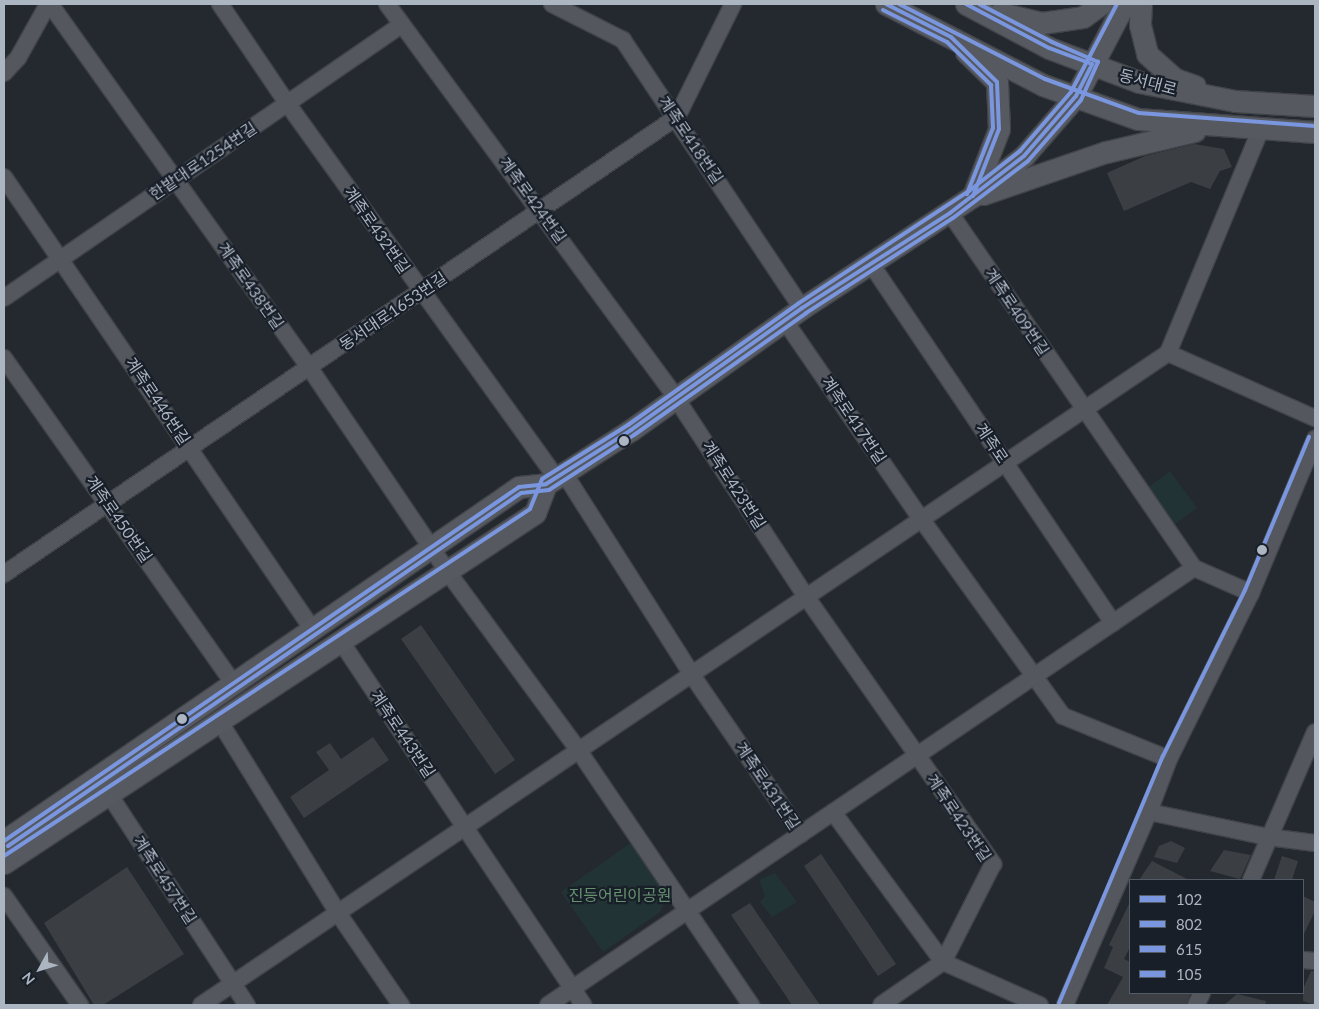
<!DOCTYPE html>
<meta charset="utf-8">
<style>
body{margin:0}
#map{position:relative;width:1319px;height:1009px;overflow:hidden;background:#24292f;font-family:Lato,"Noto Sans KR",sans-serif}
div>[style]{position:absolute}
.green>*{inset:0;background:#223335}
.building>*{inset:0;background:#3b3f44}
.roads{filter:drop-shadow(1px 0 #404348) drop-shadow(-1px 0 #404348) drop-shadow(0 1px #404348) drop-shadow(0 -1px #404348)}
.minor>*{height:16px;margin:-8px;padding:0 8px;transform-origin:8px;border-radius:8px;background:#54575e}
.major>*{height:21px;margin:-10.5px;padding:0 10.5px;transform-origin:10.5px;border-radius:10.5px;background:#565a60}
.bus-1>*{height:4px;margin:-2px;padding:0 2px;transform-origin:2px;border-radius:2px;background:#7a96df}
.bus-2>*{height:4px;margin:-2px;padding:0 2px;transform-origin:2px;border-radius:2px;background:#7a96df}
.bus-3>*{height:4px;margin:-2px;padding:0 2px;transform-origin:2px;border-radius:2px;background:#7a96df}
.bus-4>*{height:4px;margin:-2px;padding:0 2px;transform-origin:2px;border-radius:2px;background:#7a96df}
.dots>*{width:14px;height:14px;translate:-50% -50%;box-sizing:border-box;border:2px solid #181f29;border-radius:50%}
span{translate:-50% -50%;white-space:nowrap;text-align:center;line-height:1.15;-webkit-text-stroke:4.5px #181f29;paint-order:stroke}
.street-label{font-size:16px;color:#acb5c2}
.park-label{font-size:16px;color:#66916f}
.frame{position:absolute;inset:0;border:5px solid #acb5c2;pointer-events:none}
.legend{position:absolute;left:1129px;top:879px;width:175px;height:115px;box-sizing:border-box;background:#181f29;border:1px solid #535b66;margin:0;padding:6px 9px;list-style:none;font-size:15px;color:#acb5c2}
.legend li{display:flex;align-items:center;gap:10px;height:25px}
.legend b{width:25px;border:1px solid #535b66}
.north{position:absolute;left:15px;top:944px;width:50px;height:50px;-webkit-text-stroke:4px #181f29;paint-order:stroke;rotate:231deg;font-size:14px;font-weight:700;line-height:20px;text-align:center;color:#acb5c2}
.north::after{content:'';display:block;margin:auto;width:18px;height:22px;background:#acb5c2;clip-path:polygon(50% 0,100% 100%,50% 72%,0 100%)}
</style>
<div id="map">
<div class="green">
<div style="clip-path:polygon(1170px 471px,1197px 508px,1175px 524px,1147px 488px)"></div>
<div style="clip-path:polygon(632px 842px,669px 895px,660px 912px,603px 952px,561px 892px)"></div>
<div style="clip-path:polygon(775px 873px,797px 902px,772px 917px,760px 902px,765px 896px,759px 880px)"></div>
</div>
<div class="building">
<div style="clip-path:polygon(1194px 144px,1224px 149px,1232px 167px,1220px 171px,1210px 189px,1191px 182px,1124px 211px,1107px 173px,1145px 156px)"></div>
<div style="clip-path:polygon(421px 625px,515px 760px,495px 774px,401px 639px)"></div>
<div style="clip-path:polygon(373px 737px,389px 760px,304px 818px,290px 797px,329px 770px,316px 752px,330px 743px,341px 759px)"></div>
<div style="clip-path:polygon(1171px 841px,1185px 848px,1177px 863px,1154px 857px,1159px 846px)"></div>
<div style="clip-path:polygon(1224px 850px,1251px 855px,1240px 879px,1210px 871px)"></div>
<div style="clip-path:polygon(821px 854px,896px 964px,878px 976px,804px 866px)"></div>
<div style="clip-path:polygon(1282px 856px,1298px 861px,1292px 880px,1274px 880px)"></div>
<div style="clip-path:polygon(1152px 861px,1189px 880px,1139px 880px)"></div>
<div style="clip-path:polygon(127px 867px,184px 954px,103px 1005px,94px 1005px,44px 923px)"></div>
<div style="clip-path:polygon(1303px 896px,1315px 902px,1315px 911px,1303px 936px)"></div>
<div style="clip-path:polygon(1130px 902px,1130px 947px,1124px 959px,1130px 962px,1130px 993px,1191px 993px,1186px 1005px,1107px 1005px,1123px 977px,1104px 968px,1113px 947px,1109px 945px)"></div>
<div style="clip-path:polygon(750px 903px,820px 1005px,792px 1005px,731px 915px)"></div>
<div style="clip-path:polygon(1311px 971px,1315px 971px,1315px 1005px,1303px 1001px,1303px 989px)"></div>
<div style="clip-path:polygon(1237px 994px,1266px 1001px,1265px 1005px,1224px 1005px)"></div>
</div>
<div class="roads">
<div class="minor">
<div style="left:50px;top:4px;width:446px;rotate:54.5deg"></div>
<div style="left:309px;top:367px;width:246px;rotate:55.9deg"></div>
<div style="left:447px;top:571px;width:223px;rotate:53.7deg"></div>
<div style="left:579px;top:751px;width:307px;rotate:55.9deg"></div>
<div style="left:220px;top:4px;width:120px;rotate:55.9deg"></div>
<div style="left:287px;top:103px;width:461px;rotate:54.3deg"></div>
<div style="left:387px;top:4px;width:489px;rotate:53.7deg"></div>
<div style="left:676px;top:398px;width:239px;rotate:56.8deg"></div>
<div style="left:807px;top:598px;width:325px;rotate:55deg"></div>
<div style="left:993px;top:864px;width:110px;rotate:117deg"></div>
<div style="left:943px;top:962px;width:75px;rotate:145.3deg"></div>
<div style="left:552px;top:4px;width:80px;rotate:26.9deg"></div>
<div style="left:623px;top:40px;width:322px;rotate:56.3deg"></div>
<div style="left:4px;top:73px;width:21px;rotate:-47deg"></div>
<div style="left:18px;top:58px;width:62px;rotate:-60.9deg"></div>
<div style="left:4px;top:177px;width:545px;rotate:55.7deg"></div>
<div style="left:950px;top:213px;width:431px;rotate:55.5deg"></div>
<div style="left:1194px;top:568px;width:62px;rotate:23.7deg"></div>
<div style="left:871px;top:264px;width:433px;rotate:56deg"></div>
<div style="left:4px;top:298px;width:483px;rotate:-34.5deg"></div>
<div style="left:785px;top:321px;width:242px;rotate:55.5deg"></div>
<div style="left:922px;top:520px;width:241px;rotate:54.3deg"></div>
<div style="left:1063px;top:716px;width:114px;rotate:22.1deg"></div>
<div style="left:1168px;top:353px;width:161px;rotate:23.9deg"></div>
<div style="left:4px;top:358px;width:395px;rotate:54.8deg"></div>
<div style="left:564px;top:473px;width:239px;rotate:57.6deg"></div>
<div style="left:692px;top:675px;width:193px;rotate:55.6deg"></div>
<div style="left:4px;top:574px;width:813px;rotate:-34.18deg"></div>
<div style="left:677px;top:117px;width:126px;rotate:-63.6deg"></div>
<div style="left:340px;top:640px;width:438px;rotate:56.3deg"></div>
<div style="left:220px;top:722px;width:225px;rotate:58.3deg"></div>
<div style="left:338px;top:913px;width:112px;rotate:55.6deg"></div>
<div style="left:103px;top:785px;width:263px;rotate:56.8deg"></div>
<div style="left:833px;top:812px;width:186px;rotate:53.7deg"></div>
<div style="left:943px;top:962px;width:106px;rotate:23.9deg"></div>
<div style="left:1149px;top:812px;width:122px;rotate:11.9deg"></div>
<div style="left:1268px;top:837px;width:47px;rotate:7.3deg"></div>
<div style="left:1251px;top:880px;width:161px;rotate:-66.6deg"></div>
<div style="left:4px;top:896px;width:133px;rotate:55.1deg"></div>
<div style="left:1303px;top:960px;width:12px;rotate:5deg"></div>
<div style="left:201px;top:1005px;width:1166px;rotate:-33.99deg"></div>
<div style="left:1168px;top:353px;width:243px;rotate:-67.5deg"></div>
<div style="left:548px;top:1005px;width:780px;rotate:-34.08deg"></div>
<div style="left:1065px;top:1005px;width:210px;rotate:-66.5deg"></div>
<div style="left:1149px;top:812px;width:57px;rotate:-69.3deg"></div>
<div style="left:1169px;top:759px;width:185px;rotate:-63.7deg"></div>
<div style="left:1251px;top:593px;width:167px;rotate:-67.4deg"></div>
<div style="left:1196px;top:1005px;width:13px;rotate:-63deg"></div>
</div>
<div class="major">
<div style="left:886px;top:4px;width:177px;rotate:27.3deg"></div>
<div style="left:1043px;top:85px;width:101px;rotate:19.7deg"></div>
<div style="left:1138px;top:119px;width:177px;rotate:4.2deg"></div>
<div style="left:966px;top:4px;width:94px;rotate:27.9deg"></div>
<div style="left:1049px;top:48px;width:96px;rotate:20.7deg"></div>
<div style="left:1139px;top:82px;width:98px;rotate:11.2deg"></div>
<div style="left:1235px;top:101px;width:80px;rotate:3.6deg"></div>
<div style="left:1141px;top:4px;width:21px;rotate:93deg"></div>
<div style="left:1140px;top:25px;width:30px;rotate:76deg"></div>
<div style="left:1147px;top:54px;width:38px;rotate:42deg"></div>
<div style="left:1175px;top:79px;width:21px;rotate:19deg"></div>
<div style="left:1000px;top:13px;width:43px;rotate:13.4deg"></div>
<div style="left:1042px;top:23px;width:41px;rotate:-8.3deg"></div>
<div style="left:1083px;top:17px;width:22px;rotate:-36deg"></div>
<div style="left:966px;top:52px;width:43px;rotate:44.1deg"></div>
<div style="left:997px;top:82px;width:47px;rotate:87.6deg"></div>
<div style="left:999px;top:129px;width:72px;rotate:111.2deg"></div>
<div style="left:983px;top:194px;width:130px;rotate:-18.9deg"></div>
<div style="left:1106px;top:152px;width:91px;rotate:-13.3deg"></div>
<div style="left:4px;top:841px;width:625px;rotate:-34.5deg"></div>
<div style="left:519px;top:487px;width:27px;rotate:-6deg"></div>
<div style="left:546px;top:484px;width:21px;rotate:-31deg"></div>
<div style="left:564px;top:473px;width:80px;rotate:-32.7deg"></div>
<div style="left:631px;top:430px;width:210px;rotate:-35.5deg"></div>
<div style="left:802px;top:308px;width:204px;rotate:-33.2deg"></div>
<div style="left:973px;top:196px;width:65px;rotate:-38.1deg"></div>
<div style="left:1024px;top:156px;width:79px;rotate:-49.1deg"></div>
<div style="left:1076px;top:96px;width:104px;rotate:-62.4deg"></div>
<div style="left:4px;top:863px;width:636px;rotate:-33.39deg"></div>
<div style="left:535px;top:513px;width:31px;rotate:-69deg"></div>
</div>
</div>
<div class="bus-1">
<div style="left:886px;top:4px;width:73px;rotate:26.9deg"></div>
<div style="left:951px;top:37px;width:64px;rotate:44.4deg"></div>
<div style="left:997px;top:82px;width:47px;rotate:87.6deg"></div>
<div style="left:999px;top:129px;width:72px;rotate:111.2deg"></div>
<div style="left:4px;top:841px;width:625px;rotate:-34.5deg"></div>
<div style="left:519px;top:487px;width:27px;rotate:-6deg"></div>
<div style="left:546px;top:484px;width:101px;rotate:-32.4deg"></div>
<div style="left:631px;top:430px;width:210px;rotate:-35.5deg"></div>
<div style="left:802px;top:308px;width:176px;rotate:-32.7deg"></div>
<div style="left:950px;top:213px;width:93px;rotate:-37.6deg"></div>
<div style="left:1024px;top:156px;width:79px;rotate:-49.1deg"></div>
<div style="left:1076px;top:96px;width:36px;rotate:-63deg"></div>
<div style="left:1092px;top:64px;width:46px;rotate:-159.6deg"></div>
<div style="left:1049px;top:48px;width:94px;rotate:-152.1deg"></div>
</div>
<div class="bus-2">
<div style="left:883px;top:10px;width:72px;rotate:26.6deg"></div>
<div style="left:947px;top:42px;width:62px;rotate:44.3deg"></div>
<div style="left:991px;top:85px;width:43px;rotate:87.3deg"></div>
<div style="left:993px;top:128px;width:71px;rotate:111.5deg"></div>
<div style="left:8px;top:846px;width:623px;rotate:-34.53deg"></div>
<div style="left:521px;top:493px;width:28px;rotate:-6deg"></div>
<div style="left:549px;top:490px;width:101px;rotate:-32.9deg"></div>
<div style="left:634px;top:435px;width:211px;rotate:-35.3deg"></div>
<div style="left:806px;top:313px;width:175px;rotate:-32.9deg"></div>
<div style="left:953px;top:218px;width:94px;rotate:-37.2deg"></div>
<div style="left:1028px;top:161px;width:81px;rotate:-49deg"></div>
<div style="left:1081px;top:100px;width:42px;rotate:-65.9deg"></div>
<div style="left:1098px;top:62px;width:50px;rotate:-156.5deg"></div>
<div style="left:1052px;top:42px;width:82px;rotate:-152.5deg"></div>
</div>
<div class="bus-3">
<div style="left:4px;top:856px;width:630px;rotate:-33.41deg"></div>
<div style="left:530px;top:509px;width:32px;rotate:-68deg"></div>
<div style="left:542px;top:479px;width:102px;rotate:-32.1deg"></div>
<div style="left:628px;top:425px;width:210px;rotate:-35.5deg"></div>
<div style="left:799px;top:303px;width:204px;rotate:-33.4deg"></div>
<div style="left:969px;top:191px;width:65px;rotate:-38.1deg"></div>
<div style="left:1020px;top:151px;width:78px;rotate:-49.2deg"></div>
<div style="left:1071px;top:92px;width:99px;rotate:-62.4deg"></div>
</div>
<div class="bus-4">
<div style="left:899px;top:4px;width:164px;rotate:27.2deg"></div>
<div style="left:1045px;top:79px;width:100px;rotate:19.9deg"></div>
<div style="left:1139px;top:113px;width:176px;rotate:4.2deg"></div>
<div style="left:1059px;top:1003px;width:268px;rotate:-67.2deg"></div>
<div style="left:1163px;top:756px;width:185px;rotate:-63.7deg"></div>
<div style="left:1245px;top:590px;width:166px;rotate:-67.3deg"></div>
</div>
<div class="dots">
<div style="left:624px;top:441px;background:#acb5c2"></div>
<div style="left:1262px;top:550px;background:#acb5c2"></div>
<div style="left:182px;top:719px;background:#acb5c2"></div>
</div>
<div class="street-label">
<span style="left:1148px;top:82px;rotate:15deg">동서대로</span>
<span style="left:691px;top:140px;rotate:56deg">계족로418번길</span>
<span style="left:203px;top:161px;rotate:-34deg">한밭대로1254번길</span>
<span style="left:533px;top:200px;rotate:54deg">계족로424번길</span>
<span style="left:377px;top:230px;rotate:55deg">계족로432번길</span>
<span style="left:251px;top:286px;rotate:55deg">계족로438번길</span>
<span style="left:393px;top:311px;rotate:-34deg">동서대로1653번길</span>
<span style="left:1017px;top:312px;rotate:56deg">계족로409번길</span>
<span style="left:158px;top:401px;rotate:56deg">계족로446번길</span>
<span style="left:854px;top:420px;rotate:56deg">계족로417번길</span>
<span style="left:992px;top:443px;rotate:56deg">계족로</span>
<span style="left:734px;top:485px;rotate:57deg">계족로423번길</span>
<span style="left:119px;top:519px;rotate:55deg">계족로450번길</span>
<span style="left:403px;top:734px;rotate:56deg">계족로443번길</span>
<span style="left:768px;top:786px;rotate:56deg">계족로431번길</span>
<span style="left:959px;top:818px;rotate:56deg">계족로423번길</span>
<span style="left:165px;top:880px;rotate:57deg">계족로457번길</span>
</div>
<div class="park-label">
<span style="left:620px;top:895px">진등어린이공원</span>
</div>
<div class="frame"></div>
<ul class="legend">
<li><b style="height:6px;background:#7a96df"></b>102</li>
<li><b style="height:6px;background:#7a96df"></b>802</li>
<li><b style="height:6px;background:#7a96df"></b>615</li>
<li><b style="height:6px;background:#7a96df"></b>105</li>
</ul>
<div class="north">N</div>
</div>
